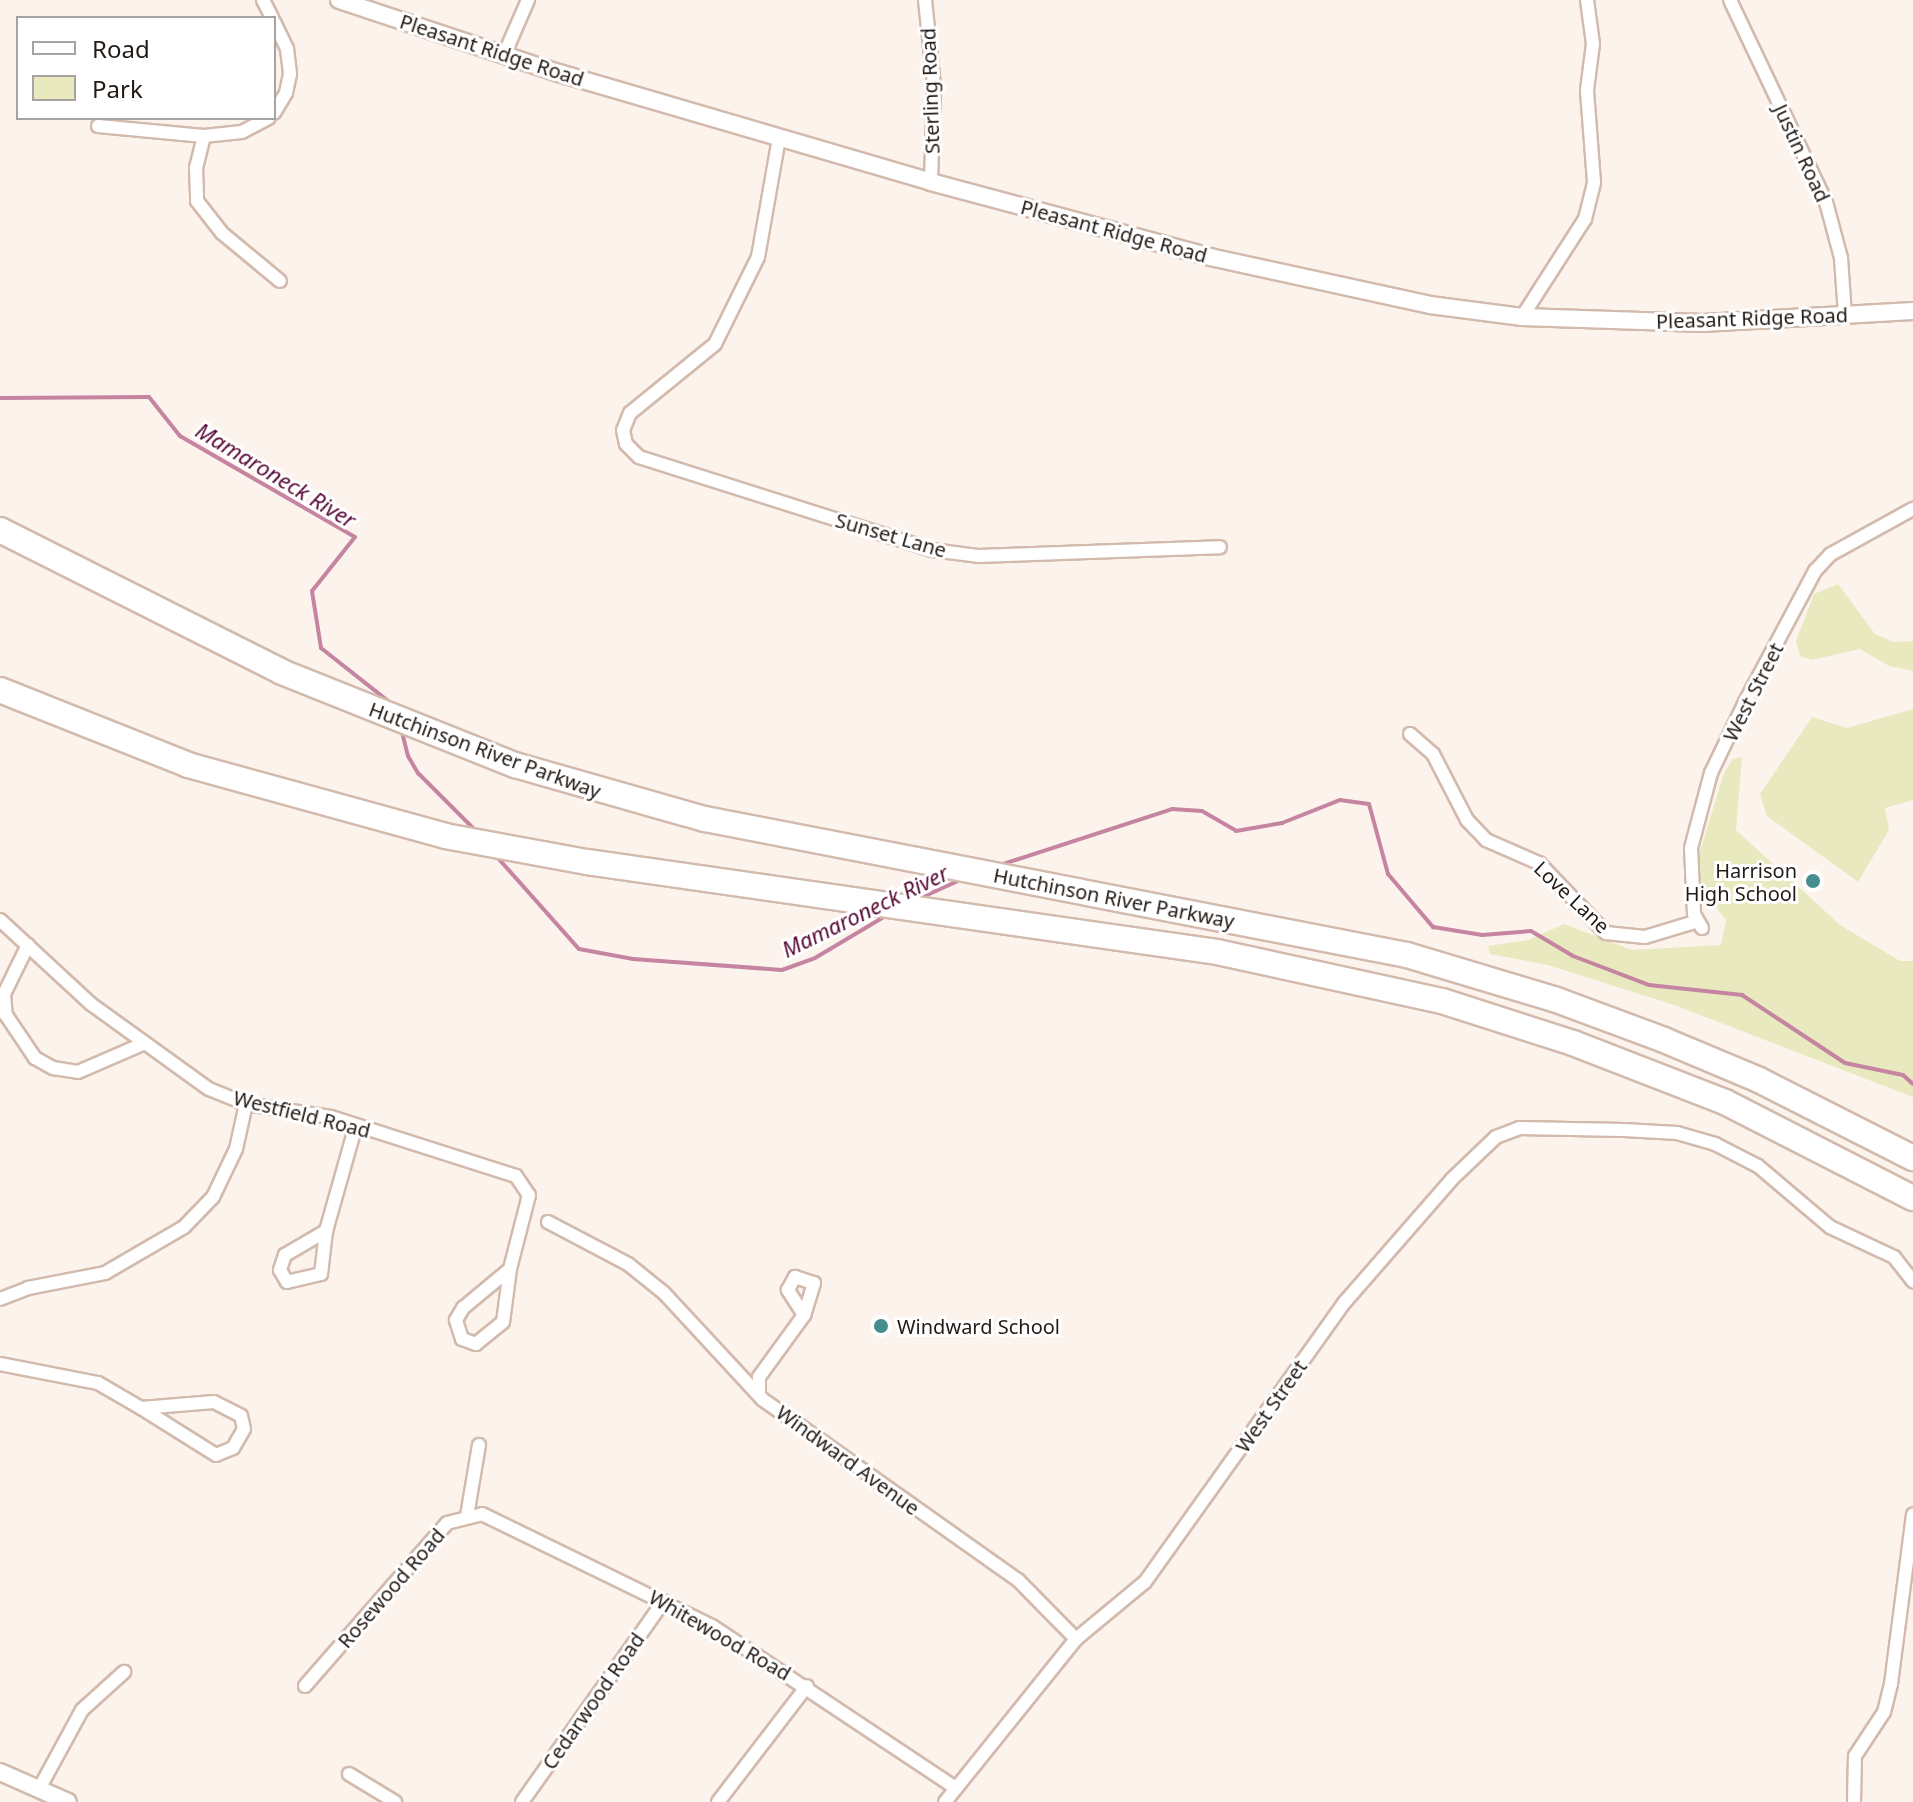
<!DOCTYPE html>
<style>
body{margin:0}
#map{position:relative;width:1913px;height:1802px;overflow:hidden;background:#fdf3ed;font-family:"Noto Sans",sans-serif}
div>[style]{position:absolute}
.green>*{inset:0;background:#e9e9c0}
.stream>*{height:4px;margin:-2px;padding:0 2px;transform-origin:2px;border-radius:2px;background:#c585a0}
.roads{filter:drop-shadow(2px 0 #d2baad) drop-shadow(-2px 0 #d2baad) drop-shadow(0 2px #d2baad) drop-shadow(0 -2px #d2baad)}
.minor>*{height:12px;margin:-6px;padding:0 6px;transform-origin:6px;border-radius:6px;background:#fff}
.tertiary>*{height:16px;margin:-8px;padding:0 8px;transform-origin:8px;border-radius:8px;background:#fff}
.motorway>*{height:24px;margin:-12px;padding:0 12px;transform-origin:12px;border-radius:12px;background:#fff}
.dots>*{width:22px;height:22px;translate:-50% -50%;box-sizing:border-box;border:4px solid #fff;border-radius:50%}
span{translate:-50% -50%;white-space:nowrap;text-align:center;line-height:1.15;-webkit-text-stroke:6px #fff;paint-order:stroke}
.street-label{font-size:20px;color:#221a15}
.poi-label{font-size:20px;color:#221a15}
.right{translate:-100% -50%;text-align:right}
.left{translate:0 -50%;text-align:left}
.water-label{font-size:22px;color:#590b37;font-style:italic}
.legend{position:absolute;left:16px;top:16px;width:260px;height:104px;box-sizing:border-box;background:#fff;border:2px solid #a7a3a1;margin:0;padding:10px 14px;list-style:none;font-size:24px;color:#221a15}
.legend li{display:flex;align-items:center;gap:16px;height:40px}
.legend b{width:40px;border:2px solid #a7a3a1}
</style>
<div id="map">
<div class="green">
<div style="clip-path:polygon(1838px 584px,1875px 634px,1894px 642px,1913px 641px,1913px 671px,1889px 666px,1860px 649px,1812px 660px,1800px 656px,1796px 641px,1814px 594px)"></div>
<div style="clip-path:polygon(1913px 709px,1913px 800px,1885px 808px,1889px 830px,1858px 882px,1767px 816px,1760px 794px,1812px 717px,1847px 728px)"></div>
<div style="clip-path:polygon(1742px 757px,1736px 830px,1840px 925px,1900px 961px,1913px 961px,1913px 1097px,1677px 1006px,1548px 965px,1490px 954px,1488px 946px,1528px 940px,1564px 924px,1632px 950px,1721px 945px,1726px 920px,1692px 877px,1724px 773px,1733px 759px)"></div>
</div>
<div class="stream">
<div style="left:0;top:398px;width:149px;rotate:-0.4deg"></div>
<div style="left:149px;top:397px;width:50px;rotate:51.5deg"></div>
<div style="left:180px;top:436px;width:202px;rotate:30deg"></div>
<div style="left:355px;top:537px;width:69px;rotate:128.5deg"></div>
<div style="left:312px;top:591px;width:58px;rotate:81deg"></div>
<div style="left:321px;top:648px;width:97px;rotate:38.3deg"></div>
<div style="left:401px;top:728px;width:29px;rotate:76deg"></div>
<div style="left:408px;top:756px;width:20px;rotate:60deg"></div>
<div style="left:418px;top:773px;width:82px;rotate:45deg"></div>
<div style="left:497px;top:857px;width:123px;rotate:48.3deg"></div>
<div style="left:579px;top:949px;width:55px;rotate:10.5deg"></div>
<div style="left:633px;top:959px;width:149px;rotate:4.2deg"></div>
<div style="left:782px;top:970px;width:35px;rotate:-20deg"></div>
<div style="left:815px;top:958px;width:84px;rotate:-30.8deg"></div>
<div style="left:997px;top:866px;width:184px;rotate:-18deg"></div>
<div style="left:1172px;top:809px;width:30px;rotate:4deg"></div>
<div style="left:1202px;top:811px;width:39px;rotate:30deg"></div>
<div style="left:1236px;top:831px;width:47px;rotate:-9.9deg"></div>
<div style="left:1282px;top:823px;width:62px;rotate:-21.6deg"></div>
<div style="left:1340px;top:800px;width:29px;rotate:8deg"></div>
<div style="left:1369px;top:804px;width:73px;rotate:74.8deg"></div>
<div style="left:1388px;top:874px;width:70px;rotate:49.7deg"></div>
<div style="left:1433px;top:927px;width:50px;rotate:9.3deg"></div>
<div style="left:1482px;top:935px;width:49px;rotate:-4.7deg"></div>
<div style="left:1531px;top:931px;width:49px;rotate:30.8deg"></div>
<div style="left:1573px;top:956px;width:81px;rotate:20.9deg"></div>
<div style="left:1649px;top:985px;width:94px;rotate:6.1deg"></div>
<div style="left:1742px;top:995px;width:123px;rotate:33.4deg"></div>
<div style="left:1845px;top:1063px;width:59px;rotate:11.7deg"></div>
<div style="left:1903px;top:1075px;width:13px;rotate:42deg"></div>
<div style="left:916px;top:900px;width:51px;rotate:-24.5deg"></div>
</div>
<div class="roads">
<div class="minor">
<div style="left:263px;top:0;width:20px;rotate:63deg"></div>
<div style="left:925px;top:0;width:85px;rotate:84deg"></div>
<div style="left:934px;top:85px;width:97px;rotate:91.8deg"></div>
<div style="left:1730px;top:0;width:224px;rotate:64.6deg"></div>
<div style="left:1826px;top:202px;width:58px;rotate:75deg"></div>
<div style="left:1841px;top:258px;width:57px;rotate:86deg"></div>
<div style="left:274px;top:22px;width:30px;rotate:64deg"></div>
<div style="left:287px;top:49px;width:25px;rotate:83deg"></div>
<div style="left:290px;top:74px;width:19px;rotate:102deg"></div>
<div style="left:286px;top:93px;width:23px;rotate:121deg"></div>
<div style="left:504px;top:55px;width:60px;rotate:-66.4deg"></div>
<div style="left:98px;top:126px;width:106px;rotate:5.4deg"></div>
<div style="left:204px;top:136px;width:38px;rotate:-6deg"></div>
<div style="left:242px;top:132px;width:30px;rotate:-28deg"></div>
<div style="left:204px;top:136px;width:32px;rotate:104deg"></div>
<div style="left:196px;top:167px;width:34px;rotate:88deg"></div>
<div style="left:197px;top:201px;width:41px;rotate:52deg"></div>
<div style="left:222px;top:233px;width:75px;rotate:39.6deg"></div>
<div style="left:779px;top:138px;width:121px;rotate:100deg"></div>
<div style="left:758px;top:257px;width:97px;rotate:116.3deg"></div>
<div style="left:715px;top:344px;width:109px;rotate:140.9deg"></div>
<div style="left:630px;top:413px;width:18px;rotate:112deg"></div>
<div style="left:623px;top:430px;width:14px;rotate:78deg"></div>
<div style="left:626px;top:444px;width:18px;rotate:45deg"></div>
<div style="left:639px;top:457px;width:307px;rotate:17.6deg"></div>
<div style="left:932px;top:550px;width:46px;rotate:7.4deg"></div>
<div style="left:978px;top:556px;width:242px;rotate:-2.1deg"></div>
<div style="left:1522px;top:317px;width:117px;rotate:-57.3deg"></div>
<div style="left:1585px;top:219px;width:38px;rotate:-76deg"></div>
<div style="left:1594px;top:182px;width:92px;rotate:-94.4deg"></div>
<div style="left:1587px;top:90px;width:46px;rotate:-82.6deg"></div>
<div style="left:1593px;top:44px;width:44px;rotate:-97.8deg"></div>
<div style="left:1410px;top:734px;width:30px;rotate:41deg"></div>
<div style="left:1433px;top:754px;width:74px;rotate:62.7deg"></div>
<div style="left:1467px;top:820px;width:28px;rotate:46deg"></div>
<div style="left:1486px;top:840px;width:58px;rotate:23.5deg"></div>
<div style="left:1539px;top:863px;width:97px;rotate:46.3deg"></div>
<div style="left:1606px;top:933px;width:39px;rotate:6deg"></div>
<div style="left:1645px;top:937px;width:52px;rotate:-16.7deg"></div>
<div style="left:0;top:920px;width:124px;rotate:42.7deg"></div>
<div style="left:91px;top:1004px;width:145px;rotate:35.8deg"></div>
<div style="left:209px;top:1089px;width:40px;rotate:22deg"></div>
<div style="left:246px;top:1104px;width:86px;rotate:8.7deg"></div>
<div style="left:331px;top:1117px;width:194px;rotate:17.7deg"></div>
<div style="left:516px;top:1176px;width:23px;rotate:56deg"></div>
<div style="left:529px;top:1195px;width:76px;rotate:104.4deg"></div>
<div style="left:1702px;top:928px;width:16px;rotate:-120deg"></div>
<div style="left:1694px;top:914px;width:66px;rotate:-92.6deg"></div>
<div style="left:1691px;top:848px;width:78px;rotate:-75.1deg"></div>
<div style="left:1711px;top:773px;width:79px;rotate:-64.4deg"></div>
<div style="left:1745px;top:702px;width:149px;rotate:-61.9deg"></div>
<div style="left:1815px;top:571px;width:23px;rotate:-47deg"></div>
<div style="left:1831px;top:554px;width:94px;rotate:-28.8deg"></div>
<div style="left:28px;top:945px;width:55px;rotate:116.1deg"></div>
<div style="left:4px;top:994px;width:21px;rotate:85deg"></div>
<div style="left:6px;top:1015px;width:52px;rotate:56deg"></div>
<div style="left:35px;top:1058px;width:21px;rotate:29deg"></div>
<div style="left:53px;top:1068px;width:25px;rotate:9deg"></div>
<div style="left:78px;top:1072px;width:73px;rotate:-23.4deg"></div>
<div style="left:548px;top:1222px;width:90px;rotate:27.7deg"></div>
<div style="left:628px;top:1264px;width:46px;rotate:38.9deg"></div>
<div style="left:664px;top:1293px;width:144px;rotate:47.2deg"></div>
<div style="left:762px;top:1399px;width:314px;rotate:35.3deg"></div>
<div style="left:1018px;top:1580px;width:83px;rotate:45.5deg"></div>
<div style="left:326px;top:1231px;width:43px;rotate:96.6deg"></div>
<div style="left:321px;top:1274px;width:35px;rotate:167deg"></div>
<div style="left:287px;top:1282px;width:14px;rotate:-120deg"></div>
<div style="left:280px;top:1270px;width:16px;rotate:-72deg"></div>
<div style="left:285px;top:1255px;width:48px;rotate:-30.3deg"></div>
<div style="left:326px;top:1231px;width:110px;rotate:-74.2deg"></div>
<div style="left:510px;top:1269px;width:53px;rotate:97.5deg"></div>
<div style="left:503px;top:1322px;width:35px;rotate:141deg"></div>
<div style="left:476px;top:1344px;width:15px;rotate:-160deg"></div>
<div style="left:462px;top:1339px;width:20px;rotate:-108deg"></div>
<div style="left:456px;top:1320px;width:14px;rotate:-60deg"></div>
<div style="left:463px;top:1308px;width:61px;rotate:-39.7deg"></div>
<div style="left:795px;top:1277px;width:20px;rotate:18deg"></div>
<div style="left:814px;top:1283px;width:34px;rotate:107deg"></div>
<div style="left:804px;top:1315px;width:30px;rotate:-123deg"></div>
<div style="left:788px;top:1290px;width:15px;rotate:-62deg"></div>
<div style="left:0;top:1299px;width:30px;rotate:-21deg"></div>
<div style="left:28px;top:1288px;width:78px;rotate:-11deg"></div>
<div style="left:105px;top:1273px;width:91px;rotate:-30.2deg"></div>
<div style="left:184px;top:1227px;width:42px;rotate:-46deg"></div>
<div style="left:213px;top:1197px;width:53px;rotate:-64.4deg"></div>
<div style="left:236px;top:1149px;width:46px;rotate:-77.5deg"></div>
<div style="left:0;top:1364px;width:100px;rotate:11deg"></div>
<div style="left:98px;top:1383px;width:50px;rotate:30.2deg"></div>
<div style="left:759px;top:1392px;width:15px;rotate:-90deg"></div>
<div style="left:759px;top:1377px;width:77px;rotate:-54deg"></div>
<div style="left:214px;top:1402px;width:30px;rotate:27deg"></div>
<div style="left:241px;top:1416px;width:13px;rotate:77deg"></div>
<div style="left:244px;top:1429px;width:22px;rotate:120deg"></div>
<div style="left:233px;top:1448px;width:18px;rotate:158deg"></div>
<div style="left:216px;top:1455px;width:89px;rotate:-147.9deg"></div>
<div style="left:141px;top:1408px;width:73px;rotate:-4.7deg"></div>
<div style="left:467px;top:1516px;width:72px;rotate:-80.4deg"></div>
<div style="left:305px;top:1686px;width:216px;rotate:-48.9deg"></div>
<div style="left:447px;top:1523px;width:36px;rotate:-14deg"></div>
<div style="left:482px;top:1514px;width:256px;rotate:26deg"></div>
<div style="left:712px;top:1626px;width:293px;rotate:33.6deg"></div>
<div style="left:349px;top:1774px;width:54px;rotate:31.3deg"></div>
<div style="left:39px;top:1789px;width:90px;rotate:-61.4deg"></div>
<div style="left:82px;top:1710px;width:57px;rotate:-42.1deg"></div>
<div style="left:522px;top:1802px;width:246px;rotate:-54.8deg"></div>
<div style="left:718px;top:1802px;width:146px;rotate:-52.5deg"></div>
<div style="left:945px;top:1802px;width:209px;rotate:-51.2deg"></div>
<div style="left:1076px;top:1639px;width:89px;rotate:-39.6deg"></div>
<div style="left:1145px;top:1582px;width:343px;rotate:-54.5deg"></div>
<div style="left:1344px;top:1303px;width:164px;rotate:-48.9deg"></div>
<div style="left:1452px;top:1179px;width:61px;rotate:-43.7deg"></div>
<div style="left:1496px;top:1137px;width:25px;rotate:-21deg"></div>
<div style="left:1519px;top:1128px;width:105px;rotate:1.1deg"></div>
<div style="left:1624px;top:1130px;width:53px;rotate:3.2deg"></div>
<div style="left:1677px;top:1133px;width:40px;rotate:16deg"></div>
<div style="left:1715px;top:1144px;width:48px;rotate:27.1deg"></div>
<div style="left:1758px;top:1166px;width:94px;rotate:40.3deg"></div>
<div style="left:1830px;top:1227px;width:71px;rotate:25.1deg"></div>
<div style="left:1894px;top:1257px;width:31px;rotate:52deg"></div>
<div style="left:1854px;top:1802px;width:46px;rotate:-88.8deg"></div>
<div style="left:1855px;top:1756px;width:53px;rotate:-56.6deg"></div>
<div style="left:1884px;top:1712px;width:29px;rotate:-76deg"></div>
<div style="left:1891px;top:1684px;width:171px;rotate:-82.6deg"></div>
</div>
<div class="tertiary">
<div style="left:339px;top:0;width:232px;rotate:18.4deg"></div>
<div style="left:559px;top:73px;width:388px;rotate:16.3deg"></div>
<div style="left:931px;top:182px;width:289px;rotate:15deg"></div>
<div style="left:1210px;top:257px;width:225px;rotate:12.3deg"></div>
<div style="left:1430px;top:305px;width:93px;rotate:7.4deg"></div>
<div style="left:1522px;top:317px;width:181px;rotate:1.9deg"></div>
<div style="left:1703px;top:323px;width:210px;rotate:-3.3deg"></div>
<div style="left:0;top:1772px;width:74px;rotate:23.8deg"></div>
</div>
<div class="motorway">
<div style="left:0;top:530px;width:316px;rotate:26.7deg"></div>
<div style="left:282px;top:672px;width:251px;rotate:21.8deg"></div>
<div style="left:515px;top:765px;width:198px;rotate:15.9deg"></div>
<div style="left:705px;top:819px;width:715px;rotate:10.96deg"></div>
<div style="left:1407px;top:955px;width:153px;rotate:16.7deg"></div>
<div style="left:1554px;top:999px;width:117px;rotate:20.4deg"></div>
<div style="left:1664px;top:1040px;width:103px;rotate:22.8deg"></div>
<div style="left:1759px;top:1080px;width:173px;rotate:26.9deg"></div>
<div style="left:0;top:690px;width:202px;rotate:21.7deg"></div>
<div style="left:188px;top:765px;width:267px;rotate:15.4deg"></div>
<div style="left:445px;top:836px;width:144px;rotate:10.4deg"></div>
<div style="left:587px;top:862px;width:636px;rotate:8.13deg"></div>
<div style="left:1217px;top:952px;width:230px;rotate:12.3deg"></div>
<div style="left:1442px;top:1001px;width:138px;rotate:17.8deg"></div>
<div style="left:1573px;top:1043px;width:163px;rotate:21.2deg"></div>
<div style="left:1725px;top:1102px;width:211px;rotate:27.1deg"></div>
</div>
</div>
<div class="dots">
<div style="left:1813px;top:881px;background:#468e8d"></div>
<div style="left:881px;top:1326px;background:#468e8d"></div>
</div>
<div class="street-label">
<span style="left:492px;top:50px;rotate:18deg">Pleasant Ridge Road</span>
<span style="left:930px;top:91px;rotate:-92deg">Sterling Road</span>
<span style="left:1802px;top:153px;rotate:65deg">Justin Road</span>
<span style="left:1114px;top:231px;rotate:15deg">Pleasant Ridge Road</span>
<span style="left:1752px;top:318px;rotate:-2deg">Pleasant Ridge Road</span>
<span style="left:891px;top:535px;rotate:16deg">Sunset Lane</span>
<span style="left:1753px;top:692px;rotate:-63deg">West Street</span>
<span style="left:485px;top:750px;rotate:20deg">Hutchinson River Parkway</span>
<span style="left:1572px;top:897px;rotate:43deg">Love Lane</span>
<span style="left:1114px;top:898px;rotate:11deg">Hutchinson River Parkway</span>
<span style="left:302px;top:1114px;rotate:14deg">Westfield Road</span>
<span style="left:1271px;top:1406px;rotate:-55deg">West Street</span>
<span style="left:848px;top:1460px;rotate:36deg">Windward Avenue</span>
<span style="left:391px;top:1588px;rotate:-49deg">Rosewood Road</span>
<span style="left:720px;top:1635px;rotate:30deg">Whitewood Road</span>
<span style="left:593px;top:1701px;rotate:-55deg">Cedarwood Road</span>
</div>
<div class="poi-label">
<span class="right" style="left:1797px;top:882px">Harrison<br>High School</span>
<span class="left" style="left:897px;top:1326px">Windward School</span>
</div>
<div class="water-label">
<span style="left:276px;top:475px;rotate:31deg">Mamaroneck River</span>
<span style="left:865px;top:911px;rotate:-26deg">Mamaroneck River</span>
</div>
<ul class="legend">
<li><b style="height:10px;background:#fff"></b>Road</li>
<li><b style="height:22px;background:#e9e9c0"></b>Park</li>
</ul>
</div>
